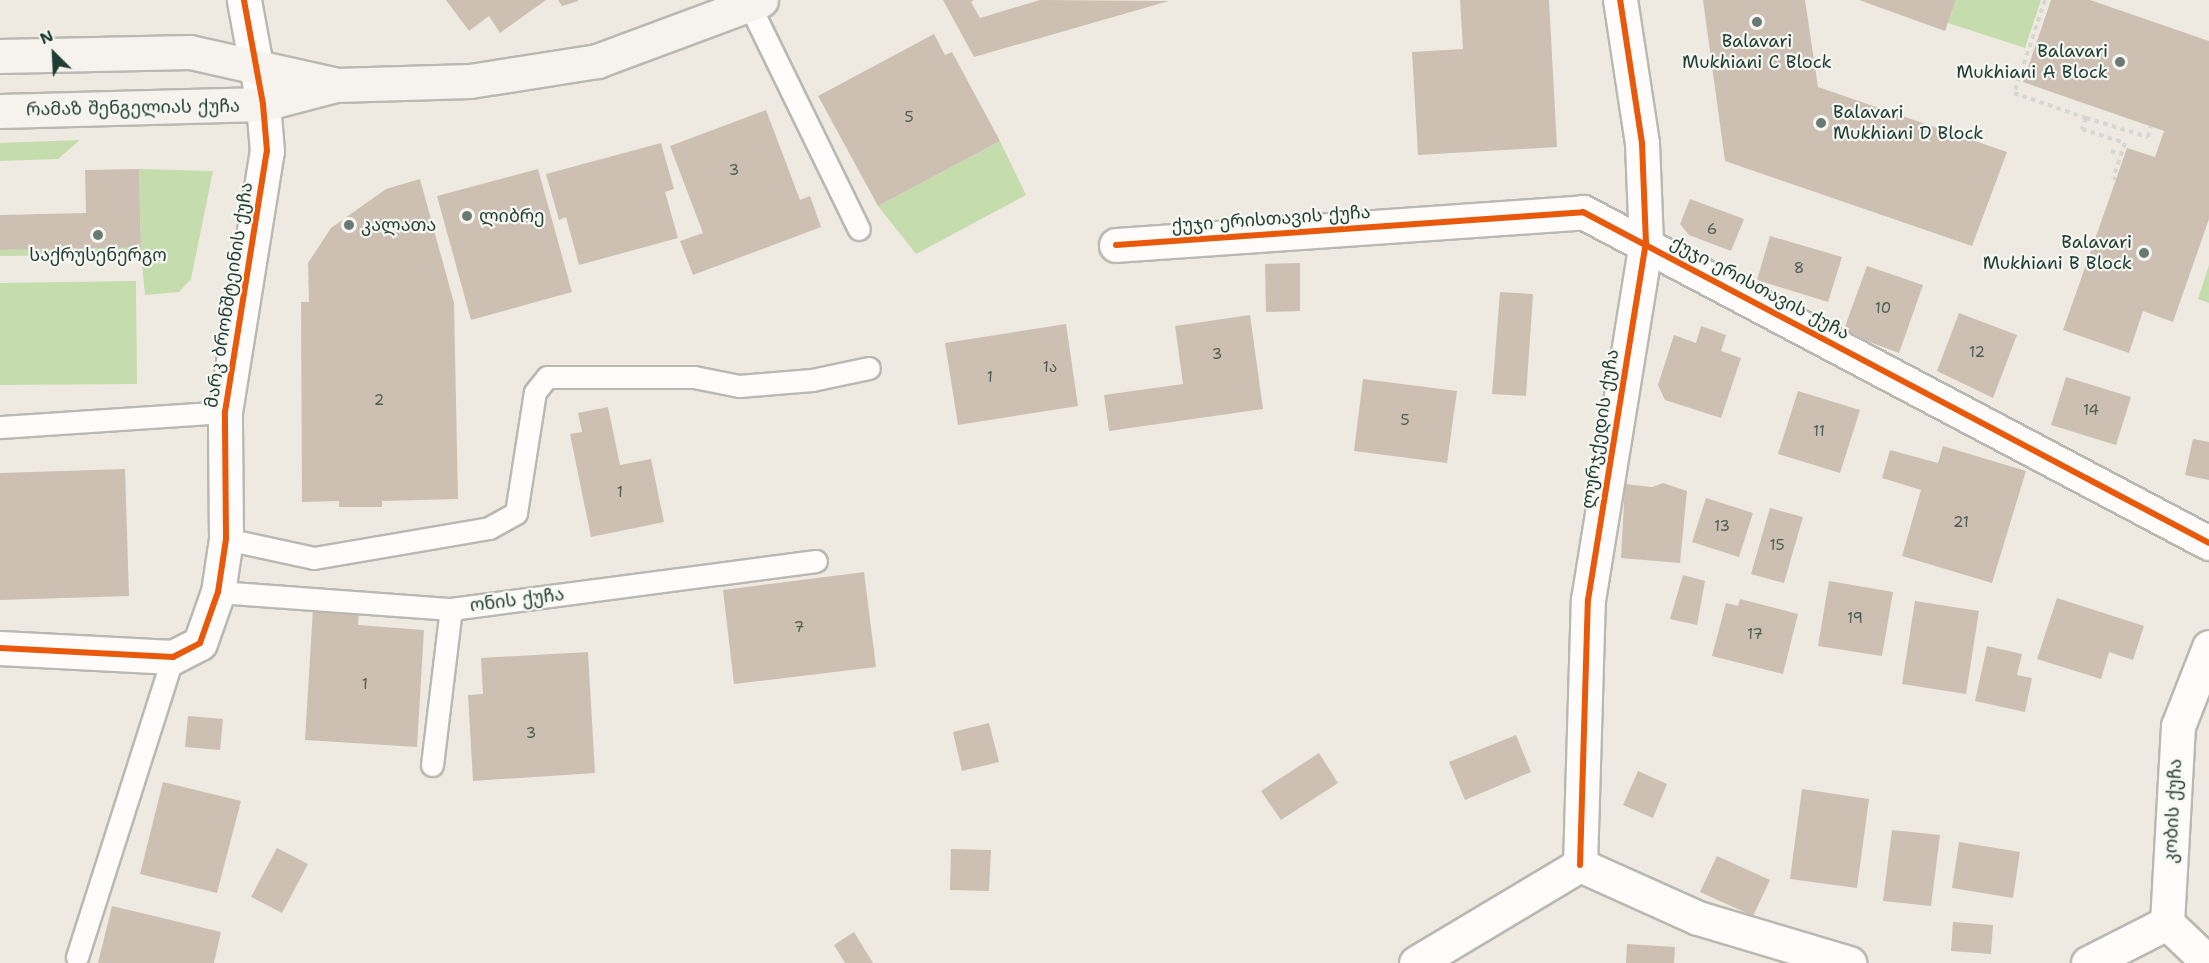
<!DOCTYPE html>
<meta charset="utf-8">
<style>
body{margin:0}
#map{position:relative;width:2209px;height:963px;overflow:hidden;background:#efeae1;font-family:"Shantell Sans","Noto Sans Georgian",sans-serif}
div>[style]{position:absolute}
.green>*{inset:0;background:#c5ddac}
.building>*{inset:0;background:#cdc0b2}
.path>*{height:4px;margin-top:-2px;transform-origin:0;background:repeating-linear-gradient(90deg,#d6d6d3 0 4.5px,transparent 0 9px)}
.roads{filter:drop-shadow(2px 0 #b9b8b2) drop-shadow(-2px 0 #b9b8b2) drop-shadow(0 2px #b9b8b2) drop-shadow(0 -2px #b9b8b2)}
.service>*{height:21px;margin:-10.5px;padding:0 10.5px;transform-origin:10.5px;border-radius:10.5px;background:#fdfcfa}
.minor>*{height:33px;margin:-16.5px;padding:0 16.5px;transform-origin:16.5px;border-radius:16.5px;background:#fdfcfa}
.secondary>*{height:33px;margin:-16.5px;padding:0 16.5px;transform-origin:16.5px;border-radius:16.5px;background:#f6f2ed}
.cycleway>*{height:6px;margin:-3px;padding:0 3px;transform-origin:3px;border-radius:3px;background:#e8590c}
.dots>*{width:16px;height:16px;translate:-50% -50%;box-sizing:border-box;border:3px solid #f6f6f2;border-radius:50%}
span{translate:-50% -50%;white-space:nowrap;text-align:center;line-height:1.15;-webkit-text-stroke:4.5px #f6f6f2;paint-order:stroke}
.number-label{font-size:15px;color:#4a5e54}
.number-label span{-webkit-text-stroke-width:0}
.poi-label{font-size:18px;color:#1f3d34}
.right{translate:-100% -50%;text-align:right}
.left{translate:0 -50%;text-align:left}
.street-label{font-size:18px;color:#1f3d34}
.north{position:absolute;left:24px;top:24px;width:60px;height:60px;-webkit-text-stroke:4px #f6f6f2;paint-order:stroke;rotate:336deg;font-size:16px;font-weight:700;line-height:24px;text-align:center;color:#1f3d34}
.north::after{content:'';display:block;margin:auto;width:21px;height:27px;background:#1f3d34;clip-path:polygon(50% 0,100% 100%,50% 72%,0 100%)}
</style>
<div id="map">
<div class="green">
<div style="clip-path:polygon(1956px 0,2041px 0,2025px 48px,1948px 23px)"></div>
<div style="clip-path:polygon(80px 140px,58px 159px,0 161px,0 143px)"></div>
<div style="clip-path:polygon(1000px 141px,1026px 195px,916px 254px,878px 206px)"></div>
<div style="clip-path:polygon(139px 169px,213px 171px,191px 279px,179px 292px,145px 295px,141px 254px,0 256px,0 250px,141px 246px)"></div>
<div style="clip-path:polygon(2209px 265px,2209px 303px,2198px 299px)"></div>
<div style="clip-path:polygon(136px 281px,137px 384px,0 385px,0 283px)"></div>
</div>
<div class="building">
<div style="clip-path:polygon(446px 0,546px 0,500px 33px,489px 16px,469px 31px)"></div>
<div style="clip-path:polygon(558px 0,578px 0,578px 1px,562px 6px)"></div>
<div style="clip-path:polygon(943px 0,974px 0,971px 2px,980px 18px,1040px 0,1169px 1px,974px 57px)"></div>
<div style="clip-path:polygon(1460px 0,1549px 0,1557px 147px,1418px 155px,1412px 52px,1463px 49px)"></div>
<div style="clip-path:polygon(1703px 0,1805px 0,1818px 87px,2007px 152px,1972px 246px,1725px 161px)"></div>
<div style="clip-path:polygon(1859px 0,1956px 0,1945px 31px)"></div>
<div style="clip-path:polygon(2051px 0,2090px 0,2209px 41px,2209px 219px,2173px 322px,2143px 311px,2129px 353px,2063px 330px,2127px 148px,2155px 157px,2164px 131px,2023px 82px)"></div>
<div style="clip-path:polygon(934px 34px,945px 55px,952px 52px,1000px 141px,878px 206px,818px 96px)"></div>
<div style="clip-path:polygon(766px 110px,800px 200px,810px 196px,821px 227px,693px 275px,680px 241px,703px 233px,670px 146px)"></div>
<div style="clip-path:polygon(661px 143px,674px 189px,665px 192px,678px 238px,579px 265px,566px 217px,559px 220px,546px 174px)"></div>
<div style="clip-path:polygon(139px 169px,141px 247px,0 250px,0 215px,86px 213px,85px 170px)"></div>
<div style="clip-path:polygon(538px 169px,572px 292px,471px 320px,437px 196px)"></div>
<div style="clip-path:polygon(420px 179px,454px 303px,458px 499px,382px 501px,382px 507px,339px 507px,339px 501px,302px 502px,301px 302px,309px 302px,308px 263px,331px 228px,386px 189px)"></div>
<div style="clip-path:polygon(1690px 199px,1744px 219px,1731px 251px,1689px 235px,1680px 224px)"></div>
<div style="clip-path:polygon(1770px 236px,1842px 257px,1828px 302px,1757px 280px)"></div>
<div style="clip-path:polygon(1300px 263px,1300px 311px,1266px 312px,1265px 264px)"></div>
<div style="clip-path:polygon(1867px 266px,1923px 285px,1899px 353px,1843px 332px)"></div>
<div style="clip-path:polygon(1500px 292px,1533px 294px,1526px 396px,1492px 394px)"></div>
<div style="clip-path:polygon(1959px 313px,2017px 335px,1993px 398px,1937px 371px)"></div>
<div style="clip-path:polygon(1250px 315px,1263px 409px,1109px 431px,1104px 395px,1183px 384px,1175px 326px)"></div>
<div style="clip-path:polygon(1066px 324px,1078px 406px,958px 425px,945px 343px)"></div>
<div style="clip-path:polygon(1701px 326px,1726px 335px,1721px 351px,1741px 358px,1721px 418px,1665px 400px,1658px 385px,1674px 335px,1696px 343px)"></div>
<div style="clip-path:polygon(2066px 377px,2131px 397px,2116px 445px,2051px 425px)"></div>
<div style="clip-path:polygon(1363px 379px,1457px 391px,1447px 463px,1354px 451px)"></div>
<div style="clip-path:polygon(1798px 391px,1860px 410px,1840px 473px,1778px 454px)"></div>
<div style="clip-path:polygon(608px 407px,620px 465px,651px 459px,664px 522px,591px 537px,570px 434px,582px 432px,578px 413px)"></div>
<div style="clip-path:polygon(2193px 439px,2209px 442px,2209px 480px,2185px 475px)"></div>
<div style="clip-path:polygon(1943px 446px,2026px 471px,1992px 583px,1902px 556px,1921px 490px,1882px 478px,1890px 450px,1938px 463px)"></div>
<div style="clip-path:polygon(125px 469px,129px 596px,0 600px,0 473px)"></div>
<div style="clip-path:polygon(1663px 483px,1687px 491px,1680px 563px,1621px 558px,1625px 484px,1652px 487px)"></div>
<div style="clip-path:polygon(1706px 498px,1753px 513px,1739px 557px,1692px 542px)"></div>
<div style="clip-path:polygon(1770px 508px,1803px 517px,1784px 583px,1751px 574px)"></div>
<div style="clip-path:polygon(864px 572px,876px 667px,734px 684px,723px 590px)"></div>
<div style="clip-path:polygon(1683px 575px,1705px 581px,1697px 625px,1670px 619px)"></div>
<div style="clip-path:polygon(1829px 581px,1893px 592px,1882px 656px,1818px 646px)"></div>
<div style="clip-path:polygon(2057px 598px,2144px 626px,2133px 660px,2109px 652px,2101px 679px,2037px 659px)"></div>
<div style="clip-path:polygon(1740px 599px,1798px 614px,1783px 674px,1712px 656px,1726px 603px,1738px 606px)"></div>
<div style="clip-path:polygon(1915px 601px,1979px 611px,1966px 694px,1902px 684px)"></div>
<div style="clip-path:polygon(313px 608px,359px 611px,358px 625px,424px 630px,417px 747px,305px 740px)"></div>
<div style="clip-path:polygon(1987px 646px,2022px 654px,2017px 675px,2032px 678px,2025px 712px,1975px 701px)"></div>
<div style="clip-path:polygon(588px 652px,595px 773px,473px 781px,468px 695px,483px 694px,481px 658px)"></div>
<div style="clip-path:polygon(188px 716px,223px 719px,220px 750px,185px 747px)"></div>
<div style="clip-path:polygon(989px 723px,999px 762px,962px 771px,953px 732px)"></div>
<div style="clip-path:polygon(1516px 735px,1531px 772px,1465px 800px,1449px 762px)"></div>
<div style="clip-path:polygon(1319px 753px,1338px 783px,1281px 820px,1261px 791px)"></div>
<div style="clip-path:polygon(1638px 771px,1667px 784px,1653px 818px,1623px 805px)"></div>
<div style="clip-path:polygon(163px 782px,241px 801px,217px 893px,140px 874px)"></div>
<div style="clip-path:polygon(1802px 789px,1869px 799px,1857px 888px,1790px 879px)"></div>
<div style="clip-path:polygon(1892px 830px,1940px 835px,1931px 906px,1883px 901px)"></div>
<div style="clip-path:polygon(1959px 842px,2020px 852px,2013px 898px,1952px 888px)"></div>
<div style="clip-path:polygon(277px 848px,308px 864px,282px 913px,251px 897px)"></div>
<div style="clip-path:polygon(951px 849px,991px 850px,989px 891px,950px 890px)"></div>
<div style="clip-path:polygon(1717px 856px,1770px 880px,1753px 916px,1700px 892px)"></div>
<div style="clip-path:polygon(112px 906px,221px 932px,214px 963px,98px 963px)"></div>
<div style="clip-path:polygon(1953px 922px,1993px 925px,1991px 954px,1951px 951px)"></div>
<div style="clip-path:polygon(854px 932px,873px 963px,845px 963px,834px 945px)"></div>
<div style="clip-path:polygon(1627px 944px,1675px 947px,1674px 963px,1626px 963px)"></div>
</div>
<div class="path">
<div style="left:2045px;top:0;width:98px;rotate:108.4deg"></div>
<div style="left:2014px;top:93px;width:76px;rotate:19.1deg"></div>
<div style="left:2086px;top:118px;width:12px;rotate:110deg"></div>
<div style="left:2082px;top:129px;width:45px;rotate:18deg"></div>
<div style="left:2125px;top:143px;width:37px;rotate:109deg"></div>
<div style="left:2113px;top:178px;width:3px;rotate:18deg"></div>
<div style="left:2086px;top:118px;width:65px;rotate:17deg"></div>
<div style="left:2148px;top:137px;width:11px;rotate:-75deg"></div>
<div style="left:2111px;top:151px;width:10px;rotate:17deg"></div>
</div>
<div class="roads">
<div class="service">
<div style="left:750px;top:6px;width:248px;rotate:64deg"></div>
<div style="left:0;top:427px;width:225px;rotate:-3.8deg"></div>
<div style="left:226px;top:539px;width:90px;rotate:12.2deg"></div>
<div style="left:314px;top:558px;width:178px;rotate:-9.7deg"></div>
<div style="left:489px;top:528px;width:31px;rotate:-29deg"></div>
<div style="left:516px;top:513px;width:122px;rotate:-81.1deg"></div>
<div style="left:535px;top:392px;width:19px;rotate:-51deg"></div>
<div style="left:547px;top:377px;width:147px"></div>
<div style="left:694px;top:377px;width:46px;rotate:11.3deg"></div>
<div style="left:739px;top:386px;width:73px;rotate:-4.7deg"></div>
<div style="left:812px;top:380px;width:58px;rotate:-11.9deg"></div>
<div style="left:218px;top:592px;width:234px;rotate:4.2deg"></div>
<div style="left:451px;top:609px;width:368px;rotate:-7.5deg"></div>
<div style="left:432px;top:765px;width:157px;rotate:-83.1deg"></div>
<div style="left:77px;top:957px;width:315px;rotate:-72.3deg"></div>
</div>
<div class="minor">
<div style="left:1116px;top:245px;width:468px;rotate:-4deg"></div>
<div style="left:1583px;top:212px;width:708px;rotate:27.87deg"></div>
<div style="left:2209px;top:647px;width:85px;rotate:111.4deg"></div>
<div style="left:2178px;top:726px;width:197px;rotate:93.2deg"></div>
<div style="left:2167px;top:923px;width:58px;rotate:43.6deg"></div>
<div style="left:0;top:648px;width:173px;rotate:3deg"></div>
<div style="left:173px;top:657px;width:30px;rotate:-27deg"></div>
<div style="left:200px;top:643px;width:54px;rotate:-70.6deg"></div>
<div style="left:218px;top:592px;width:54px;rotate:-81.4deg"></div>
<div style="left:226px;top:539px;width:127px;rotate:-90.5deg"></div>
<div style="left:225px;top:412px;width:264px;rotate:-80.9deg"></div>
<div style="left:267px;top:151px;width:47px;rotate:-94.9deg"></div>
<div style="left:263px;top:104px;width:106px;rotate:-100.4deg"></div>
<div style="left:1580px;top:865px;width:265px;rotate:-88.3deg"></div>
<div style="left:1588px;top:600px;width:362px;rotate:-80.8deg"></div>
<div style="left:1646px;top:243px;width:100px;rotate:-92.3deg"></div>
<div style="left:1642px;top:143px;width:145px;rotate:-98.7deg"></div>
<div style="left:1580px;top:865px;width:129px;rotate:24.2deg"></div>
<div style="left:1698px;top:918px;width:158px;rotate:16.6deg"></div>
<div style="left:1416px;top:963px;width:191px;rotate:-30.9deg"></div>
<div style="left:2088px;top:963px;width:89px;rotate:-26.9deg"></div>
</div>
<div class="secondary">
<div style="left:0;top:56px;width:190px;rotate:-1.2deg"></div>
<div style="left:190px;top:52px;width:147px;rotate:12.6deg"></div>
<div style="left:0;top:111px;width:263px;rotate:-1.5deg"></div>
<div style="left:263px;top:104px;width:75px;rotate:-14.6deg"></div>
<div style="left:336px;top:85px;width:134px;rotate:-1.7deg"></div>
<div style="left:470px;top:81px;width:129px;rotate:-8.9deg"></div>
<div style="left:597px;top:61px;width:175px;rotate:-20.4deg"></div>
</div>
</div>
<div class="cycleway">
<div style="left:1116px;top:245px;width:468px;rotate:-4deg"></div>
<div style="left:1583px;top:212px;width:708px;rotate:27.87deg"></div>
<div style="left:0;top:648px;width:173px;rotate:3deg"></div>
<div style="left:173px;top:657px;width:30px;rotate:-27deg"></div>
<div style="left:200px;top:643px;width:54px;rotate:-70.6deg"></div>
<div style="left:218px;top:592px;width:54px;rotate:-81.4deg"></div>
<div style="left:226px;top:539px;width:127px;rotate:-90.5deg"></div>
<div style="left:225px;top:412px;width:264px;rotate:-80.9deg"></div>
<div style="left:267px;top:151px;width:47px;rotate:-94.9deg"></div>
<div style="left:263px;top:104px;width:106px;rotate:-100.4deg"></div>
<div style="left:1580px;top:865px;width:265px;rotate:-88.3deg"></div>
<div style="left:1588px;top:600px;width:362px;rotate:-80.8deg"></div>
<div style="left:1646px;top:243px;width:100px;rotate:-92.3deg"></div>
<div style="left:1642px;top:143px;width:145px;rotate:-98.7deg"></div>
</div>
<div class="dots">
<div style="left:1757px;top:22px;background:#687a71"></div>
<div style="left:2120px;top:62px;background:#687a71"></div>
<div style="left:1821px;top:123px;background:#687a71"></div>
<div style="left:467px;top:216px;background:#687a71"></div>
<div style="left:349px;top:225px;background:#687a71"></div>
<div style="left:98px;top:235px;background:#687a71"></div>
<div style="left:2144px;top:253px;background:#687a71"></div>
</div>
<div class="number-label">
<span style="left:909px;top:118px">5</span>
<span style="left:734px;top:171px">3</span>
<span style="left:1712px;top:230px">6</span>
<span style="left:1799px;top:269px">8</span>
<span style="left:1883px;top:309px">10</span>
<span style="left:1977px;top:353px">12</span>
<span style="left:1217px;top:355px">3</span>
<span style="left:1050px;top:368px">1ა</span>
<span style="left:990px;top:378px">1</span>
<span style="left:379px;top:401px">2</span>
<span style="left:2091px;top:411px">14</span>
<span style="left:1405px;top:421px">5</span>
<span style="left:1819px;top:432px">11</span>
<span style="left:620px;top:493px">1</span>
<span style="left:1961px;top:523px">21</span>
<span style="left:1722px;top:527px">13</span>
<span style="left:1777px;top:546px">15</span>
<span style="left:1855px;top:619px">19</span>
<span style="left:799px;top:628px">7</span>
<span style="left:1755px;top:635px">17</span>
<span style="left:365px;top:685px">1</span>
<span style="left:531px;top:734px">3</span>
</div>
<div class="poi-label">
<span style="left:1757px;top:52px">Balavari<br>Mukhiani C Block</span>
<span class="right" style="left:2108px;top:62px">Balavari<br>Mukhiani A Block</span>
<span class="left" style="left:1833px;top:123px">Balavari<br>Mukhiani D Block</span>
<span class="left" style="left:479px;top:216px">ლიბრე</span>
<span class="left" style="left:361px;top:225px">კალათა</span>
<span class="right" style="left:2132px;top:253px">Balavari<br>Mukhiani B Block</span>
<span style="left:98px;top:255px">საქრუსენერგო</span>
</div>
<div class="street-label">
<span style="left:133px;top:108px;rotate:-1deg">რამაზ შენგელიას ქუჩა</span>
<span style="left:1271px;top:219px;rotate:-4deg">ქუჯი ერისთავის ქუჩა</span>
<span style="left:1760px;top:288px;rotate:28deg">ქუჯი ერისთავის ქუჩა</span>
<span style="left:229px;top:295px;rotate:-81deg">მარკ ბრონშტეინის ქუჩა</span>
<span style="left:1600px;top:429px;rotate:-81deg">ლურჯქედის ქუჩა</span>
<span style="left:517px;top:600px;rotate:-7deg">ონის ქუჩა</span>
<span style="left:2173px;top:811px;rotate:-87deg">კობის ქუჩა</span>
</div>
<div class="north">N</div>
</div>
